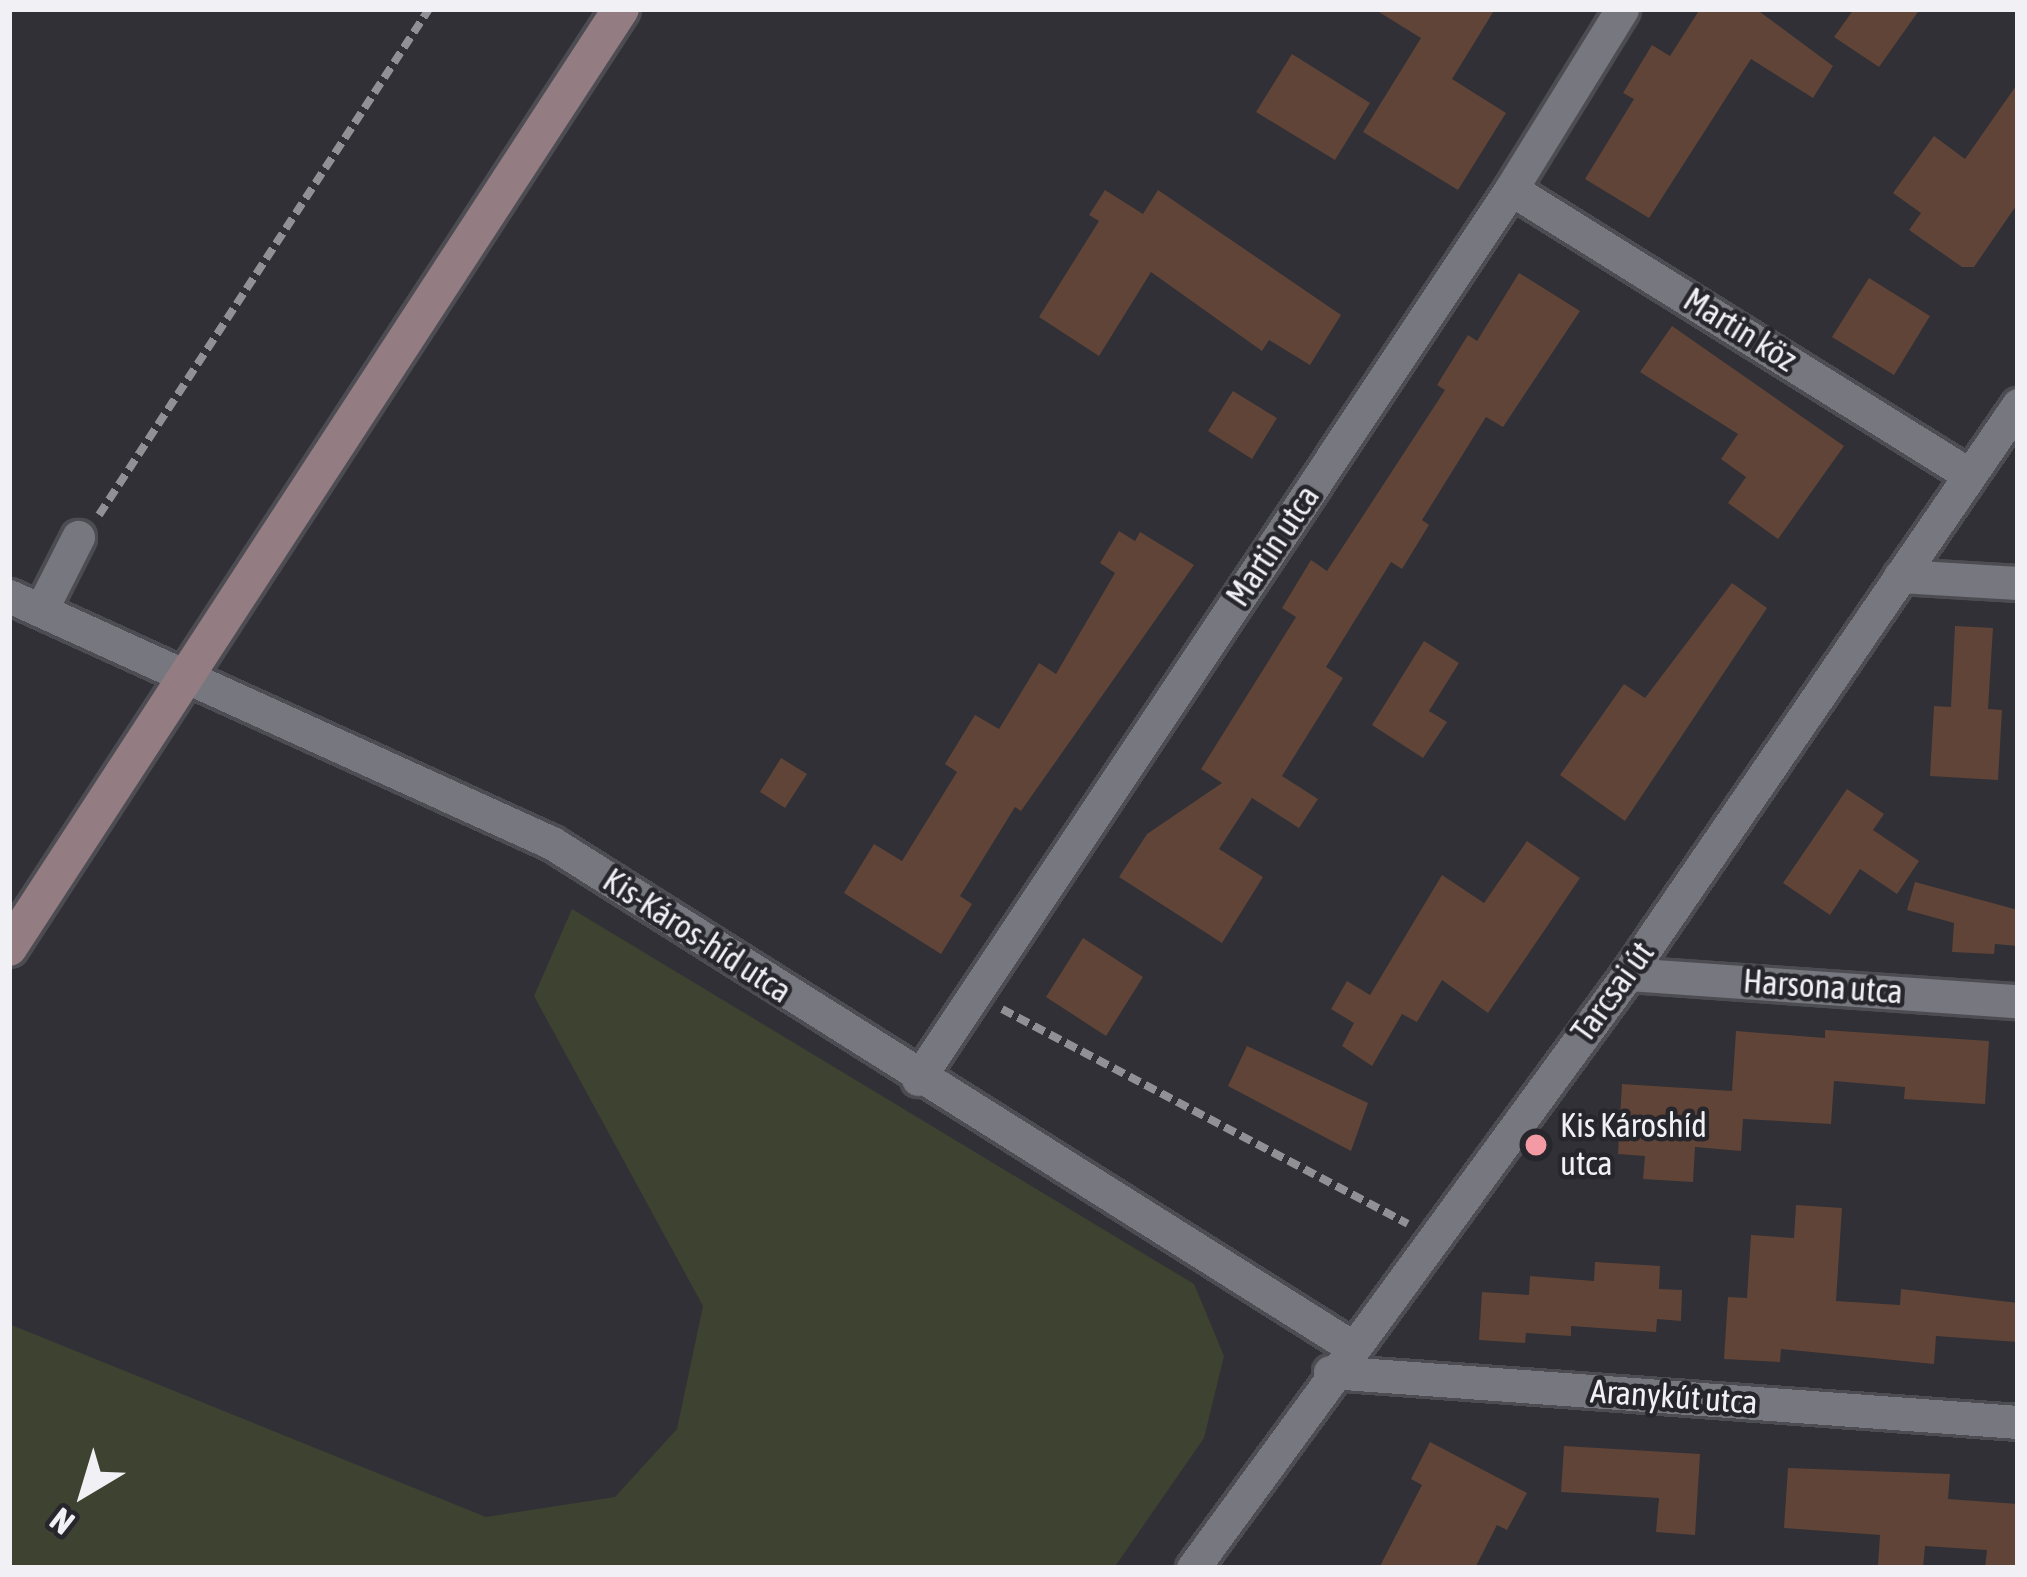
<!DOCTYPE html>
<meta charset="utf-8">
<style>
body{margin:0}
#map{position:relative;width:2027px;height:1577px;overflow:hidden;background:#303036;font-family:"Asap Condensed",sans-serif}
div>[style]{position:absolute}
.green>*{inset:0;background:#3e4231}
.building>*{inset:0;background:#604437}
.path>*{height:8px;margin-top:-4px;transform-origin:0;background:repeating-linear-gradient(90deg,#909095 0 12px,transparent 0 18px)}
.roads{filter:drop-shadow(3px 0 #4c4c52) drop-shadow(-3px 0 #4c4c52) drop-shadow(0 3px #4c4c52) drop-shadow(0 -3px #4c4c52)}
.minor>*{height:33px;margin:-16.5px;padding:0 16.5px;transform-origin:16.5px;border-radius:16.5px;background:#77787f}
.secondary>*{height:36px;margin:-18px;padding:0 18px;transform-origin:18px;border-radius:18px;background:#937c82}
.dots>*{width:33px;height:33px;translate:-50% -50%;box-sizing:border-box;border:6px solid #26262c;border-radius:50%}
span{translate:-50% -50%;white-space:nowrap;text-align:center;line-height:1.15;-webkit-text-stroke:9px #26262c;paint-order:stroke}
.street-label{font-size:33px;color:#f1f1f5}
.poi-label{font-size:33px;color:#f1f1f5}
.left{translate:0 -50%;text-align:left}
.frame{position:absolute;inset:0;border:12px solid #f1f1f5;pointer-events:none}
.north{position:absolute;left:24px;top:1433px;width:120px;height:120px;-webkit-text-stroke:9px #26262c;paint-order:stroke;rotate:218deg;font-size:33px;font-weight:700;line-height:48px;text-align:center;color:#f1f1f5}
.north::after{content:'';display:block;margin:auto;width:42px;height:54px;background:#f1f1f5;clip-path:polygon(50% 0,100% 100%,50% 72%,0 100%)}
</style>
<div id="map">
<div class="green">
<div style="clip-path:polygon(572px 909px,1194px 1284px,1224px 1356px,1204px 1438px,1114px 1568px,9px 1568px,9px 1324px,486px 1517px,615px 1497px,677px 1429px,703px 1306px,534px 996px)"></div>
</div>
<div class="building">
<div style="clip-path:polygon(1374px 9px,1495px 9px,1452px 79px,1506px 113px,1458px 190px,1363px 132px,1421px 38px)"></div>
<div style="clip-path:polygon(1700px 9px,1756px 9px,1833px 66px,1813px 98px,1751px 59px,1649px 218px,1585px 179px,1634px 99px,1623px 93px,1652px 45px,1670px 56px)"></div>
<div style="clip-path:polygon(1854px 9px,1920px 9px,1879px 67px,1834px 37px)"></div>
<div style="clip-path:polygon(1292px 54px,1370px 103px,1335px 160px,1256px 112px)"></div>
<div style="clip-path:polygon(2018px 83px,2018px 203px,1974px 267px,1962px 267px,1909px 230px,1921px 213px,1893px 193px,1934px 136px,1965px 159px)"></div>
<div style="clip-path:polygon(1105px 190px,1143px 214px,1158px 190px,1341px 315px,1310px 365px,1269px 340px,1262px 351px,1151px 272px,1099px 356px,1039px 317px,1099px 221px,1089px 215px)"></div>
<div style="clip-path:polygon(1519px 273px,1580px 311px,1503px 427px,1486px 417px,1422px 520px,1429px 525px,1402px 569px,1391px 562px,1326px 667px,1343px 678px,1282px 776px,1318px 799px,1299px 828px,1252px 798px,1219px 849px,1263px 877px,1222px 943px,1119px 877px,1147px 834px,1222px 783px,1201px 769px,1296px 617px,1282px 608px,1311px 560px,1327px 571px,1445px 390px,1437px 385px,1468px 335px,1477px 341px)"></div>
<div style="clip-path:polygon(1869px 278px,1930px 316px,1894px 375px,1832px 337px)"></div>
<div style="clip-path:polygon(1672px 326px,1844px 446px,1778px 539px,1728px 503px,1746px 477px,1721px 459px,1738px 434px,1640px 372px)"></div>
<div style="clip-path:polygon(1233px 391px,1277px 418px,1252px 459px,1208px 431px)"></div>
<div style="clip-path:polygon(1119px 531px,1135px 541px,1140px 532px,1194px 565px,1021px 811px,1015px 807px,960px 896px,972px 904px,941px 954px,844px 893px,874px 844px,902px 861px,957px 772px,945px 764px,975px 715px,999px 729px,1039px 663px,1056px 674px,1115px 573px,1100px 563px)"></div>
<div style="clip-path:polygon(1732px 583px,1767px 608px,1625px 821px,1560px 775px,1624px 684px,1645px 698px)"></div>
<div style="clip-path:polygon(1955px 626px,1993px 628px,1988px 709px,2002px 710px,1998px 780px,1930px 776px,1934px 706px,1951px 707px)"></div>
<div style="clip-path:polygon(1424px 641px,1459px 663px,1429px 711px,1447px 722px,1423px 758px,1372px 725px)"></div>
<div style="clip-path:polygon(781px 758px,807px 774px,785px 808px,760px 792px)"></div>
<div style="clip-path:polygon(1847px 789px,1884px 814px,1873px 830px,1919px 861px,1897px 894px,1860px 869px,1830px 915px,1783px 883px)"></div>
<div style="clip-path:polygon(1527px 841px,1580px 878px,1488px 1013px,1442px 980px,1417px 1022px,1402px 1014px,1372px 1066px,1342px 1046px,1354px 1023px,1331px 1009px,1347px 981px,1370px 995px,1442px 875px,1484px 903px)"></div>
<div style="clip-path:polygon(1915px 882px,2018px 910px,2018px 946px,1995px 944px,1994px 954px,1952px 952px,1954px 923px,1907px 910px)"></div>
<div style="clip-path:polygon(1083px 938px,1143px 977px,1106px 1036px,1046px 997px)"></div>
<div style="clip-path:polygon(1825px 1030px,1989px 1041px,1985px 1104px,1904px 1099px,1905px 1087px,1834px 1081px,1831px 1124px,1743px 1119px,1741px 1151px,1695px 1147px,1693px 1182px,1643px 1179px,1645px 1156px,1618px 1154px,1622px 1084px,1732px 1091px,1736px 1031px,1825px 1038px)"></div>
<div style="clip-path:polygon(1247px 1046px,1368px 1103px,1351px 1151px,1228px 1086px)"></div>
<div style="clip-path:polygon(1796px 1205px,1842px 1208px,1836px 1301px,1900px 1305px,1901px 1289px,2018px 1303px,2018px 1342px,1936px 1336px,1934px 1364px,1781px 1349px,1780px 1362px,1724px 1359px,1728px 1297px,1747px 1298px,1751px 1235px,1794px 1238px)"></div>
<div style="clip-path:polygon(1595px 1262px,1660px 1266px,1659px 1289px,1682px 1290px,1681px 1321px,1657px 1319px,1656px 1332px,1571px 1326px,1571px 1336px,1526px 1333px,1525px 1343px,1479px 1340px,1482px 1292px,1529px 1295px,1530px 1276px,1594px 1281px)"></div>
<div style="clip-path:polygon(1430px 1442px,1527px 1493px,1507px 1530px,1497px 1525px,1475px 1568px,1379px 1568px,1422px 1485px,1411px 1479px)"></div>
<div style="clip-path:polygon(1564px 1446px,1700px 1454px,1695px 1535px,1656px 1532px,1659px 1498px,1561px 1492px)"></div>
<div style="clip-path:polygon(1788px 1468px,1950px 1474px,1948px 1499px,2018px 1504px,2018px 1568px,1985px 1568px,1987px 1550px,1925px 1546px,1923px 1568px,1878px 1565px,1880px 1535px,1784px 1528px)"></div>
</div>
<div class="path">
<div style="left:99px;top:515px;width:604px;rotate:-56.89deg"></div>
<div style="left:1002px;top:1009px;width:459px;rotate:27.9deg"></div>
</div>
<div class="roads">
<div class="minor">
<div style="left:1511px;top:189px;width:539px;rotate:31.95deg"></div>
<div style="left:1900px;top:576px;width:118px;rotate:3.4deg"></div>
<div style="left:9px;top:596px;width:597px;rotate:24.46deg"></div>
<div style="left:552px;top:843px;width:942px;rotate:32.21deg"></div>
<div style="left:41px;top:610px;width:82px;rotate:-63.1deg"></div>
<div style="left:1628px;top:974px;width:391px;rotate:4deg"></div>
<div style="left:918px;top:1079px;width:1069px;rotate:-56.32deg"></div>
<div style="left:1511px;top:189px;width:211px;rotate:-58.3deg"></div>
<div style="left:1330px;top:1372px;width:690px;rotate:4.16deg"></div>
<div style="left:1193px;top:1568px;width:736px;rotate:-53.78deg"></div>
<div style="left:1628px;top:974px;width:690px;rotate:-55.57deg"></div>
</div>
<div class="secondary">
<div style="left:9px;top:948px;width:1121px;rotate:-56.91deg"></div>
</div>
</div>
<div class="dots">
<div style="left:1536px;top:1145px;background:#f49aa4"></div>
</div>
<div class="street-label">
<span style="left:1740px;top:330px;rotate:32deg">Martin köz</span>
<span style="left:1273px;top:546px;rotate:-56deg">Martin utca</span>
<span style="left:697px;top:936px;rotate:33deg">Kis-Káros-híd utca</span>
<span style="left:1823px;top:987px;rotate:4deg">Harsona utca</span>
<span style="left:1613px;top:992px;rotate:-54deg">Tarcsai út</span>
<span style="left:1674px;top:1397px;rotate:4deg">Aranykút utca</span>
</div>
<div class="poi-label">
<span class="left" style="left:1560px;top:1145px">Kis Károshíd<br>utca</span>
</div>
<div class="frame"></div>
<div class="north">N</div>
</div>
